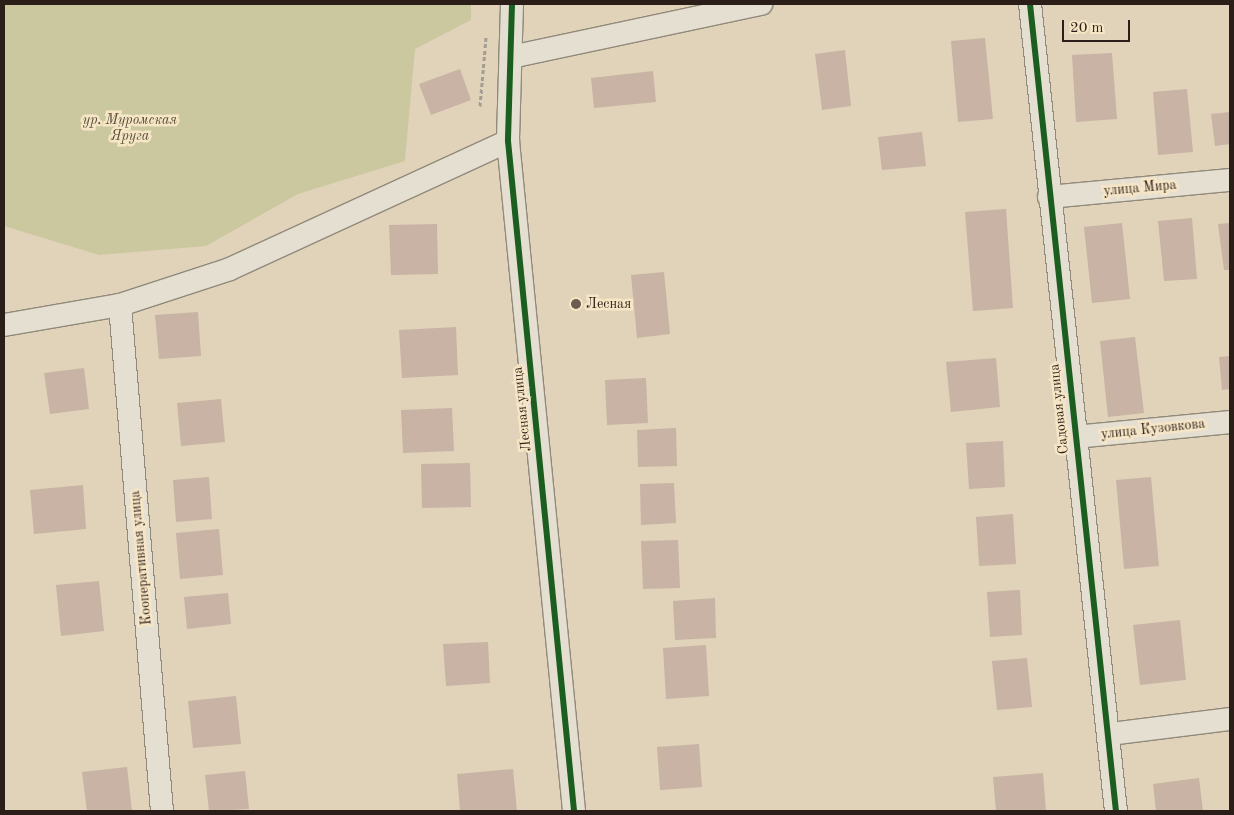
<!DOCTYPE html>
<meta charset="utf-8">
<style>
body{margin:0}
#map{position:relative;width:1234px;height:815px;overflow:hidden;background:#e0d3b9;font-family:"Old Standard TT",serif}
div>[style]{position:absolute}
.green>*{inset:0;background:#cbc89f}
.building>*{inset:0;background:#c8b3a4}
.path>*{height:3px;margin-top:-1.5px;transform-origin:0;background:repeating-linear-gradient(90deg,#a49d93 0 4px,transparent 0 6.5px)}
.roads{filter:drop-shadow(1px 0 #91897a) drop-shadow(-1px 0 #91897a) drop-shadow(0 1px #91897a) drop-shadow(0 -1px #91897a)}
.minor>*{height:22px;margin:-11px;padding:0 11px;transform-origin:11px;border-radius:11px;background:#e5dfd2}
.cycleway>*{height:6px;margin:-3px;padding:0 3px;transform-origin:3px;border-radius:3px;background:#1b5e20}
.dots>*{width:14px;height:14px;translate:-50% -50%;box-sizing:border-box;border:2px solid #f6e6c6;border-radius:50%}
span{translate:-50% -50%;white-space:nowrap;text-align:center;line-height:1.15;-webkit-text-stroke:5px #f6e6c6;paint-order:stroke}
.park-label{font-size:14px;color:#564e39;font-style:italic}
.street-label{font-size:14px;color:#2b1d17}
.poi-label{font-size:14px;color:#2b1d17}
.left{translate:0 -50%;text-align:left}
.frame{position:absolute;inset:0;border:5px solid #2b1d17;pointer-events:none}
.scale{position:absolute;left:1062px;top:20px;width:68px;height:22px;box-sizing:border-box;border:2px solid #2b1d17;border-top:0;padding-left:6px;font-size:15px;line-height:18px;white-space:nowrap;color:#2b1d17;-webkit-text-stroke:4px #f6e6c6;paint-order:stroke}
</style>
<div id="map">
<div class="green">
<div style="clip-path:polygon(4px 4px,471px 4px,471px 20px,415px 49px,405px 161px,298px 194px,206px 246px,99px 255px,4px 226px)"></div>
</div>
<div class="building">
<div style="clip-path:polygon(985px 38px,993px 119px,958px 122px,951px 41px)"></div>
<div style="clip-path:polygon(845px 50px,851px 106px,822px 110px,815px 54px)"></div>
<div style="clip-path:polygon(1112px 53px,1117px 119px,1076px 122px,1072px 55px)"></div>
<div style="clip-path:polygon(460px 69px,471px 100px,431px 115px,419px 84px)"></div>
<div style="clip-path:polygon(653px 71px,656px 102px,594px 108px,591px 78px)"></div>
<div style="clip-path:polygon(1187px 89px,1193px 152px,1158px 155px,1153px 92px)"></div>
<div style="clip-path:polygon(1230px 112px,1230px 144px,1215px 146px,1211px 114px)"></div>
<div style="clip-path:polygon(922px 132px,926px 166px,882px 170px,878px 137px)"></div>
<div style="clip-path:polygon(1006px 209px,1013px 308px,973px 311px,965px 212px)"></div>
<div style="clip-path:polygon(1192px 218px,1197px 279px,1164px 281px,1158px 221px)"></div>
<div style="clip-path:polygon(1122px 223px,1130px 299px,1092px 303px,1084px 227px)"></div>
<div style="clip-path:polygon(1230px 223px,1230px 270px,1224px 270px,1218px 224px)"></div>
<div style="clip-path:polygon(437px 224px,438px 274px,391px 275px,389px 225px)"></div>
<div style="clip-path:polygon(664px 272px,670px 334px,637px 338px,631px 275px)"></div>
<div style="clip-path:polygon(198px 312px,201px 356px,159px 359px,155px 315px)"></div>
<div style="clip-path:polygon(456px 327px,458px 375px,402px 378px,399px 330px)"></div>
<div style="clip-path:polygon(1135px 337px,1144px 413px,1108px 417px,1100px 341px)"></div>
<div style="clip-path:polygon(1230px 356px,1230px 389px,1222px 390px,1219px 357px)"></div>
<div style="clip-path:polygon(996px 358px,1000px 407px,951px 412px,946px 362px)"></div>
<div style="clip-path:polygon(84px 368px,89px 409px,50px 414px,44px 373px)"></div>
<div style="clip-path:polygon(646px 378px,648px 423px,607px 425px,605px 380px)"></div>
<div style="clip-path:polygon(221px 399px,225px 442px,181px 446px,177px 403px)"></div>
<div style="clip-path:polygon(452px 408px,454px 451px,403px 453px,401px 410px)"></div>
<div style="clip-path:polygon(676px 428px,677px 466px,638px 467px,637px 430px)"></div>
<div style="clip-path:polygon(1003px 441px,1005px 487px,969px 489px,966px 443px)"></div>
<div style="clip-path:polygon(470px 463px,471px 507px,422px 508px,421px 464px)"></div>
<div style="clip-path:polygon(209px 477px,212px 519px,176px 522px,173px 480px)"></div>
<div style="clip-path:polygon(1151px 477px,1159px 566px,1124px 569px,1116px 480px)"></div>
<div style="clip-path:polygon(674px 483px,676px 523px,641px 525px,640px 484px)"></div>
<div style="clip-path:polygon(83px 485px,86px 529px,34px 534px,30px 490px)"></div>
<div style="clip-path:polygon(1013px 514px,1016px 564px,979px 566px,976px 517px)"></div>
<div style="clip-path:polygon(219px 529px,223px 575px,180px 579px,176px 533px)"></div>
<div style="clip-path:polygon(678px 540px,680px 588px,643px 589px,641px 541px)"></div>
<div style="clip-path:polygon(99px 581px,104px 631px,61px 636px,56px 585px)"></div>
<div style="clip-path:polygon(1020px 590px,1022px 635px,990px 637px,987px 592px)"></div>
<div style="clip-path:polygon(228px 593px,231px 624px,187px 629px,184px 597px)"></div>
<div style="clip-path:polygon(715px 598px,716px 638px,675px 640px,673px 601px)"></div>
<div style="clip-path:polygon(1180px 620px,1186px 680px,1140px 685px,1133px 625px)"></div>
<div style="clip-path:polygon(488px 642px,490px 683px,446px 686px,443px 644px)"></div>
<div style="clip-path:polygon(706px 645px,709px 696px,666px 699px,663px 648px)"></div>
<div style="clip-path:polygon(1027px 658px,1032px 707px,997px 710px,992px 661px)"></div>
<div style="clip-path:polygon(236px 696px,241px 744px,193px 748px,188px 701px)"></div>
<div style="clip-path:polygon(699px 744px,702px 787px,660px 790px,657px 747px)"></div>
<div style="clip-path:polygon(127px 767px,132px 811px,87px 811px,82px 772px)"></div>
<div style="clip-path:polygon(513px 769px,517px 811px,460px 811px,457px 774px)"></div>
<div style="clip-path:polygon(245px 771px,249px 809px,209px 811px,205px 775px)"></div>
<div style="clip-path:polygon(1043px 773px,1046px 811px,996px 811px,993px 777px)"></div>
<div style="clip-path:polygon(1199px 778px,1203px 811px,1156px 811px,1153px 784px)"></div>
</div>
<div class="path">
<div style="left:480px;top:106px;width:69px;rotate:-85deg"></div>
</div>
<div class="roads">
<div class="minor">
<div style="left:512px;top:4px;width:137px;rotate:91.7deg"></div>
<div style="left:508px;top:141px;width:673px;rotate:84.37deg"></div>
<div style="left:1030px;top:4px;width:812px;rotate:83.92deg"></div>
<div style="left:511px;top:57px;width:256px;rotate:-12deg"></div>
<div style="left:1049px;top:197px;width:182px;rotate:-5.4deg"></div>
<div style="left:120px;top:305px;width:508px;rotate:85.26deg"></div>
<div style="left:4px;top:325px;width:118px;rotate:-9.8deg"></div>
<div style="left:120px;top:305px;width:116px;rotate:-18.1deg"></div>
<div style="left:230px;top:269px;width:306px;rotate:-24.7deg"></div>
<div style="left:1075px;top:437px;width:156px;rotate:-5.5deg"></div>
<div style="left:1110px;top:734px;width:121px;rotate:-7.1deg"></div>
</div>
</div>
<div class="cycleway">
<div style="left:512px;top:4px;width:137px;rotate:91.7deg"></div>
<div style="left:508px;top:141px;width:673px;rotate:84.37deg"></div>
<div style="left:1030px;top:4px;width:812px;rotate:83.92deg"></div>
</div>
<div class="dots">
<div style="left:576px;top:304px;background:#6a5d50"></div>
</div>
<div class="park-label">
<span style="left:130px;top:128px">ур. Муромская<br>Яруга</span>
</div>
<div class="street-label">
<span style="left:1140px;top:188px;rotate:-5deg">улица Мира</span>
<span style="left:522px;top:409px;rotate:-96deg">Лесная улица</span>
<span style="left:1059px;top:409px;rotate:-96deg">Садовая улица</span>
<span style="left:1153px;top:429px;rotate:-6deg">улица Кузовкова</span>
<span style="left:141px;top:558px;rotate:-95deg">Кооперативная улица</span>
</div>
<div class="poi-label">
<span class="left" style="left:586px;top:304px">Лесная</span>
</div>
<div class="frame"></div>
<div class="scale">20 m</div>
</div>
